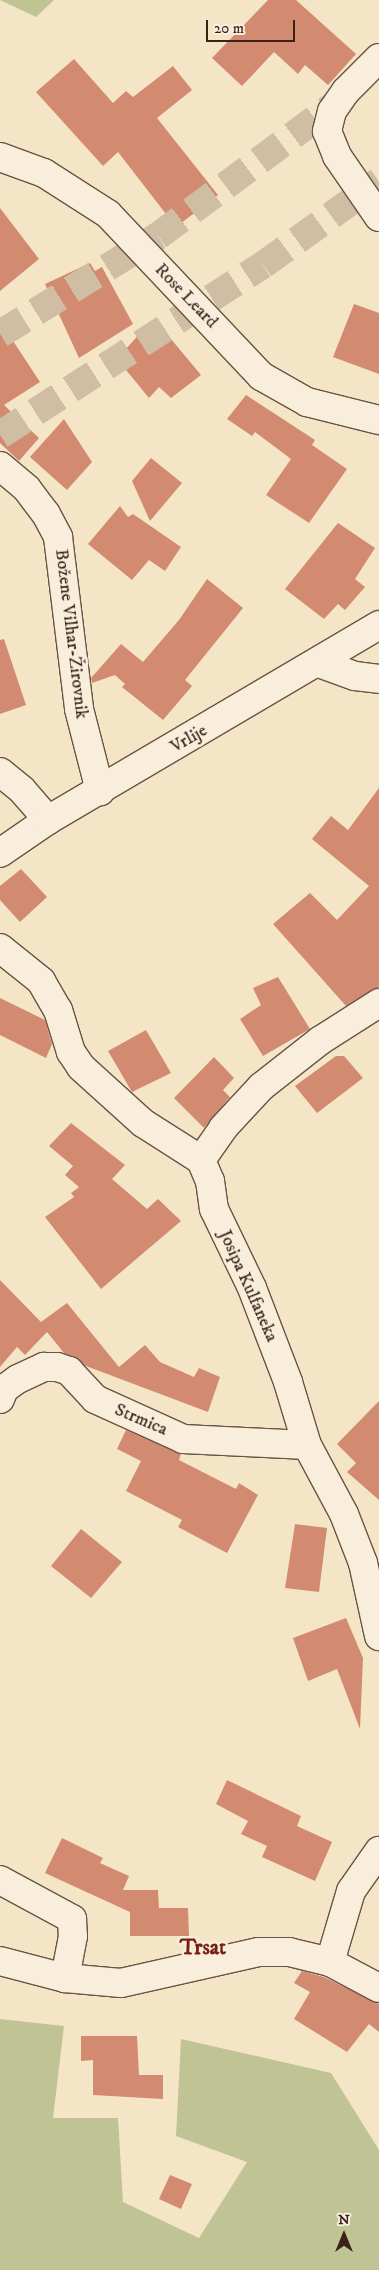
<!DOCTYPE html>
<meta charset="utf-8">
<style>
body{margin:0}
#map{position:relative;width:379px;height:2270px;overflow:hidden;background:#f5e5c7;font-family:"IM FELL DW Pica",serif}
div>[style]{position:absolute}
.green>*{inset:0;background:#c0c393}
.building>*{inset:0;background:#d28b70}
.trunk-tunnel>*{height:28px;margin-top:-14px;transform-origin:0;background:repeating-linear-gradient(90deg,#d0bea4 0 28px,transparent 0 42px)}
.roads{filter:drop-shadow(1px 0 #695344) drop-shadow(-1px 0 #695344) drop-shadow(0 1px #695344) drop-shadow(0 -1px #695344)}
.minor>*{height:28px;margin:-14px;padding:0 14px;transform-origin:14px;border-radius:14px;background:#f8eedb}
span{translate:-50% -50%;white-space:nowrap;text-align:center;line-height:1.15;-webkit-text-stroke:5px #f8eedb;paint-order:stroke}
.street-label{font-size:18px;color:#3a2218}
.district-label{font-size:22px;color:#7a1f14;font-weight:700}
.north{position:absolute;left:319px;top:2210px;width:50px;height:50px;-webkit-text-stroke:4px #f8eedb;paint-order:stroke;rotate:0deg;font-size:14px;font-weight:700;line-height:20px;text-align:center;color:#3a2218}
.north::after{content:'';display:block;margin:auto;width:18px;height:22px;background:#3a2218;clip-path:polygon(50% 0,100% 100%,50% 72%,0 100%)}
.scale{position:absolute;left:206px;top:20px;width:89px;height:22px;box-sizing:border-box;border:2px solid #3a2218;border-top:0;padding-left:6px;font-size:15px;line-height:18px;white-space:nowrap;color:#3a2218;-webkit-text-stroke:4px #f8eedb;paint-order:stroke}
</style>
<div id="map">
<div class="green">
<div style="clip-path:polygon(0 0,54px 0,36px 17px)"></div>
<div style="clip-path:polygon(0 2019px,64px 2026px,53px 2118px,118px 2118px,123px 2202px,199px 2238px,247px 2162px,176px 2136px,181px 2039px,331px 2073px,379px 2150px,379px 2270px,0 2270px)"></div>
</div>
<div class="building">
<div style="clip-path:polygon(268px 0,296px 0,356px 54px,328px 85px,305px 65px,298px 74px,274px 52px,242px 86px,212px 58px)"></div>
<div style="clip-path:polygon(74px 59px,113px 103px,126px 91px,133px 97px,173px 66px,192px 90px,157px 118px,218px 195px,176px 227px,118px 152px,103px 166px,36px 92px)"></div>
<div style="clip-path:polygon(0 208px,39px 259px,0 291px)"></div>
<div style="clip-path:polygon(90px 263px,95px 271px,102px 267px,133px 324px,79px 358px,45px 284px)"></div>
<div style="clip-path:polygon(354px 304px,379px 313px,379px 374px,333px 357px)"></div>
<div style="clip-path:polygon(0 321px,40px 382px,4px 405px,39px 438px,19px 461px,0 443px)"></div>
<div style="clip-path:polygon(141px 332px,149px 347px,166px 333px,201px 375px,171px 398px,159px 387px,149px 398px,117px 359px)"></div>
<div style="clip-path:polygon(246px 395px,315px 440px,312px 445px,347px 469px,309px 523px,266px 495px,291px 459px,255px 432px,252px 436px,227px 419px)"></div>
<div style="clip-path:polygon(64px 419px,92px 462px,67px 490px,30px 457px)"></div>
<div style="clip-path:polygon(151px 458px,182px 483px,150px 521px,132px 481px)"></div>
<div style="clip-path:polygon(120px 506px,128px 517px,133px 514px,181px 547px,165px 571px,149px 560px,132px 580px,88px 544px)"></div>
<div style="clip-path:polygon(338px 523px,375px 548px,355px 579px,365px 587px,345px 610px,338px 604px,324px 619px,285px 589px)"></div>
<div style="clip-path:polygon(207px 579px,243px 608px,185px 680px,192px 686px,163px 720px,122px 687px,125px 684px,115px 675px,92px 683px,91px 678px,121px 644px,143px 662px,179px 620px)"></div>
<div style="clip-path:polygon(4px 639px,26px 705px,0 714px,0 640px)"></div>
<div style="clip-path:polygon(379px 788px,379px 987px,346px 1006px,273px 924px,310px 893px,337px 920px,369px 886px,312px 839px,331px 816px,348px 830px)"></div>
<div style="clip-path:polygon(21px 869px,47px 897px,20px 922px,0 900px,0 886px)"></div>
<div style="clip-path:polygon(278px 977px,310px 1029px,263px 1056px,240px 1019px,261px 1005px,253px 988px)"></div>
<div style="clip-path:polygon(0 998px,45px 1020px,52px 1044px,46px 1058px,0 1035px)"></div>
<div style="clip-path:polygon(146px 1030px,171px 1073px,132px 1092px,108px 1051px)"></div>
<div style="clip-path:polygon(336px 1056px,344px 1056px,363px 1078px,317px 1113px,295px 1086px)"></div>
<div style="clip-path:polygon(214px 1057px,234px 1078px,223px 1090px,230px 1097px,204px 1128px,174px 1098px)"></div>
<div style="clip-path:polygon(71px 1123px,125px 1165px,112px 1179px,147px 1209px,158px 1199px,181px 1221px,101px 1289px,45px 1217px,74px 1197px,71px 1193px,79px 1187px,65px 1175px,73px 1166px,49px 1146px)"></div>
<div style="clip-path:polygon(0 1280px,41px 1322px,67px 1303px,119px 1367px,145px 1345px,160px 1362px,194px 1377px,199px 1368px,220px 1377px,208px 1412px,86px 1366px,64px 1353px,47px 1332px,25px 1355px,17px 1347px,0 1367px)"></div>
<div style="clip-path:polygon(379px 1401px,379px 1500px,347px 1472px,356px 1463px,337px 1444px)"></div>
<div style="clip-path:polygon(126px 1430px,181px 1454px,179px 1460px,236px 1489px,239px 1483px,258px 1495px,227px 1553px,178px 1527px,182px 1520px,126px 1491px,141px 1461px,117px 1449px)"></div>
<div style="clip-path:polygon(295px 1524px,327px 1528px,319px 1592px,285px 1588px)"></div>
<div style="clip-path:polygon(81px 1529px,122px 1562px,91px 1598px,51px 1566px)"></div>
<div style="clip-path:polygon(346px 1618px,363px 1658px,360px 1729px,337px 1669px,308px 1681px,293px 1638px)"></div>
<div style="clip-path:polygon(227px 1780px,301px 1816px,297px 1826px,332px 1842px,315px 1881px,262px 1857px,267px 1846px,241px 1834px,248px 1821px,216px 1804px)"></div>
<div style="clip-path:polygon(62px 1838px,103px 1858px,100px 1863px,129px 1876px,123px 1890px,158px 1890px,159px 1908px,188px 1908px,189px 1936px,130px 1936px,130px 1912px,45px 1873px)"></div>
<div style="clip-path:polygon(302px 1971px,324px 1977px,379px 2004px,379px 2032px,369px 2024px,347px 2052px,294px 2019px,310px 1992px,294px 1983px)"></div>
<div style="clip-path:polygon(81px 2036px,137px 2036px,139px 2075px,163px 2075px,163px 2099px,93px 2095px,93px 2060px,81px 2061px)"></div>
<div style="clip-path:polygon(170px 2175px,192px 2184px,181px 2209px,159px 2199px)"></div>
</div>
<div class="trunk-tunnel">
<div style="left:0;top:334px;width:186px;rotate:-31.8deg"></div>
<div style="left:158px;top:236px;width:234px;rotate:-36.7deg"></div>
<div style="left:0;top:435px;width:313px;rotate:-32.9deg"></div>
<div style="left:263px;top:265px;width:143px;rotate:-35.9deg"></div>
</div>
<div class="roads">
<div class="minor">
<div style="left:379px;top:58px;width:47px;rotate:135deg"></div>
<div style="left:346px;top:91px;width:24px;rotate:125deg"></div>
<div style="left:332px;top:111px;width:21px;rotate:104deg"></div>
<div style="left:327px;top:131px;width:27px;rotate:68deg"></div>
<div style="left:337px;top:156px;width:74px;rotate:55.5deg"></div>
<div style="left:0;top:157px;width:47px;rotate:20deg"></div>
<div style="left:44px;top:173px;width:76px;rotate:32.6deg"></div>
<div style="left:108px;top:214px;width:223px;rotate:46.6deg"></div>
<div style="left:261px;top:376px;width:53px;rotate:29.5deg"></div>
<div style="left:307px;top:402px;width:74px;rotate:14deg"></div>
<div style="left:0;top:466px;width:35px;rotate:40deg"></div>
<div style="left:27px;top:489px;width:31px;rotate:53deg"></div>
<div style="left:46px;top:514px;width:26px;rotate:62deg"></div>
<div style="left:58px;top:537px;width:173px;rotate:83deg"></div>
<div style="left:79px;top:709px;width:85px;rotate:75.6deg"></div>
<div style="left:319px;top:663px;width:38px;rotate:20deg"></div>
<div style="left:355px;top:676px;width:24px;rotate:7deg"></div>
<div style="left:0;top:772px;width:28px;rotate:39deg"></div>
<div style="left:22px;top:790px;width:40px;rotate:49deg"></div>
<div style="left:0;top:853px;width:58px;rotate:-34.5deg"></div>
<div style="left:48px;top:820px;width:384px;rotate:-30.5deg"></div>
<div style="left:0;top:948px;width:53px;rotate:38.8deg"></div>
<div style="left:41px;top:981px;width:34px;rotate:60deg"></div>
<div style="left:58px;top:1010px;width:44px;rotate:72.8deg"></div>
<div style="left:71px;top:1052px;width:18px;rotate:56deg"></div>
<div style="left:81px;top:1067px;width:84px;rotate:42.1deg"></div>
<div style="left:143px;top:1123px;width:69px;rotate:32.5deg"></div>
<div style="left:201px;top:1160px;width:23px;rotate:67deg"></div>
<div style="left:210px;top:1181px;width:28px;rotate:82deg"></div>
<div style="left:214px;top:1209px;width:88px;rotate:64.3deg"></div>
<div style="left:252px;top:1288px;width:101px;rotate:69deg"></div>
<div style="left:288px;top:1382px;width:66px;rotate:73.2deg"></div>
<div style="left:307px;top:1445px;width:78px;rotate:61.8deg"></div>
<div style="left:344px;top:1514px;width:53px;rotate:68.8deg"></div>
<div style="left:363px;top:1563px;width:75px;rotate:77.6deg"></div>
<div style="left:201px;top:1160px;width:39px;rotate:-55deg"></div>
<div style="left:223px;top:1128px;width:56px;rotate:-47.2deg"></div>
<div style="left:261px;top:1087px;width:76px;rotate:-38.1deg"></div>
<div style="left:321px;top:1040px;width:69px;rotate:-32.5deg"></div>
<div style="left:0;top:1399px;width:11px;rotate:-68deg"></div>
<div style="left:4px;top:1389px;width:17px;rotate:-36deg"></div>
<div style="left:18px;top:1379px;width:29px;rotate:-25deg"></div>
<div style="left:44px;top:1367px;width:13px"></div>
<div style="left:57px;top:1367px;width:13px;rotate:18deg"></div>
<div style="left:69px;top:1371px;width:38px;rotate:47deg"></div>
<div style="left:95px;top:1399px;width:97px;rotate:24.4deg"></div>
<div style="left:183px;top:1439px;width:124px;rotate:2.8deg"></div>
<div style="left:0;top:1880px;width:82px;rotate:28.4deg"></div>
<div style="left:72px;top:1919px;width:17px;rotate:87deg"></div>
<div style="left:73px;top:1936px;width:43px;rotate:100.8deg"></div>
<div style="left:0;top:1961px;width:67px;rotate:14.7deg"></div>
<div style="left:65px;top:1978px;width:56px;rotate:5.1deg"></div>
<div style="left:121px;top:1983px;width:141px;rotate:-12.7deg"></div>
<div style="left:259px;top:1952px;width:30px"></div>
<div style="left:289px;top:1952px;width:42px;rotate:13.7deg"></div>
<div style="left:330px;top:1962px;width:55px;rotate:28deg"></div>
<div style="left:330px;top:1962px;width:74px;rotate:-73.5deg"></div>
<div style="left:351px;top:1891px;width:49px;rotate:-55deg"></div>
</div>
</div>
<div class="street-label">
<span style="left:186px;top:296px;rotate:46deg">Rose Leard</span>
<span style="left:71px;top:634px;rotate:83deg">Božene Vilhar-Žirovnik</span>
<span style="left:189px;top:739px;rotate:-30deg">Vrlije</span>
<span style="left:248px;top:1286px;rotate:66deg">Josipa Kulfaneka</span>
<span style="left:141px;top:1420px;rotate:23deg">Strmica</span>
</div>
<div class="district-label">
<span style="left:203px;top:1948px">Trsat</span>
</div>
<div class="north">N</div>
<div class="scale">20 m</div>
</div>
